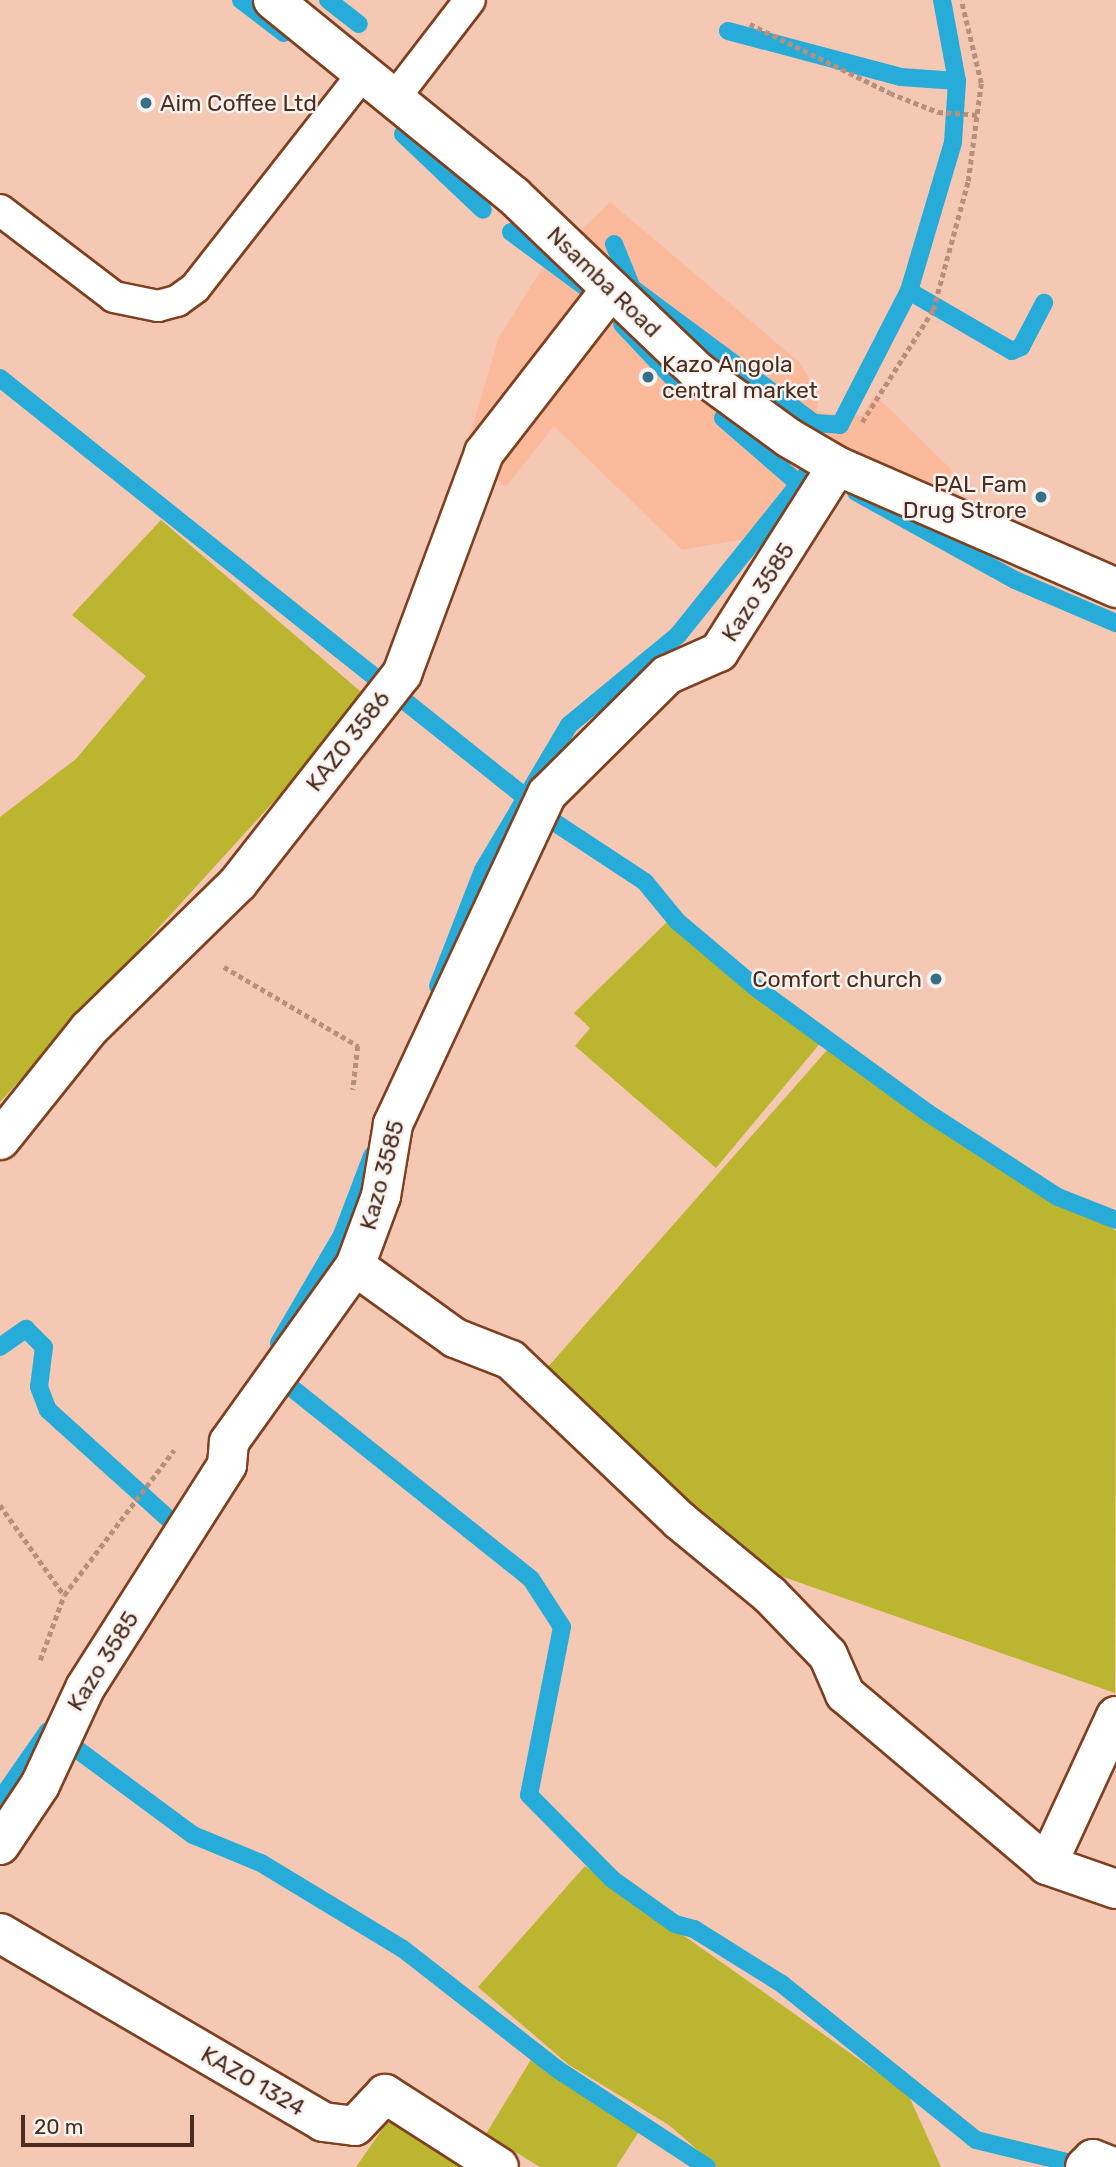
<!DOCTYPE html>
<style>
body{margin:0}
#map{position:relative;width:1116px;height:2167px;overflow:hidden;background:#f5c8b3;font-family:Rubik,sans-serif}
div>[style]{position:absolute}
.built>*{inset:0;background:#fbba9b}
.green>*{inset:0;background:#bbb52f}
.stream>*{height:18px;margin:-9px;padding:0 9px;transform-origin:9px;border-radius:9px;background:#27abd8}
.path>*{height:4.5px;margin-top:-2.25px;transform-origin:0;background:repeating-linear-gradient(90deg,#b7907d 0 5px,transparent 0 8.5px)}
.roads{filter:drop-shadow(2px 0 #7e401f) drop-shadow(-2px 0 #7e401f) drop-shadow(0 2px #7e401f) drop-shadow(0 -2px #7e401f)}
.service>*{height:30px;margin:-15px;padding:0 15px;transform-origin:15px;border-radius:15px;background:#fff}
.minor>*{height:38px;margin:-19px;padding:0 19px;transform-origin:19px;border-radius:19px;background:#fff}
.dots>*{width:19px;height:19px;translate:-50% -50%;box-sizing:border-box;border:4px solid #faf2ef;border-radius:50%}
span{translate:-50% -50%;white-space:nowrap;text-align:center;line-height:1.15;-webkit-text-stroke:5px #faf2ef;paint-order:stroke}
.poi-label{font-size:23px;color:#4a2d1f}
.left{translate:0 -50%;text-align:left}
.right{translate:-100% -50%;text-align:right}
.street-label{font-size:23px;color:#4a2d1f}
.scale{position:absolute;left:21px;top:2115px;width:173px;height:32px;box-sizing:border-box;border:4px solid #4a2d1f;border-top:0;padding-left:9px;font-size:21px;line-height:24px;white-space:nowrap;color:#4a2d1f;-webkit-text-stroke:5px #faf2ef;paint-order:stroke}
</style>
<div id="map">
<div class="built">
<div style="clip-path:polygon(610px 202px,799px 362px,818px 392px,817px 412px,861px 416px,875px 395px,952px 470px,946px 500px,911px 533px,839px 489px,818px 526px,682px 550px,554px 426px,506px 487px,466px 449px,498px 339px,543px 267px)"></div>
</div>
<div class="green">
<div style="clip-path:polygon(161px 520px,368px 698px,0 1102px,0 817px,76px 759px,146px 676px,72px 615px)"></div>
<div style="clip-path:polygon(669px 920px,822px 1041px,716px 1168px,575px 1046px,590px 1028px,574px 1013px)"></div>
<div style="clip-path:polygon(829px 1048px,1116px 1231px,1115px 1693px,755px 1567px,547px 1368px)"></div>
<div style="clip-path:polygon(585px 1866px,908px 2094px,941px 2167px,717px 2167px,669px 2125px,569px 2065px,478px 1987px)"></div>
<div style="clip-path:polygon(532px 2058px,642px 2127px,616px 2167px,540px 2167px,486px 2134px)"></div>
<div style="clip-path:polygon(395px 2111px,471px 2167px,356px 2167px)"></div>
</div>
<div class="stream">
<div style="left:241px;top:0;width:54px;rotate:37.5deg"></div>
<div style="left:328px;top:0;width:39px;rotate:38deg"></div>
<div style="left:728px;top:31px;width:179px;rotate:14.9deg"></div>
<div style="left:901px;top:77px;width:56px;rotate:4.1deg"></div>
<div style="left:403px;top:134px;width:110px;rotate:43.5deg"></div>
<div style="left:511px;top:232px;width:96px;rotate:36.5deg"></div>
<div style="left:614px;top:244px;width:48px;rotate:67.8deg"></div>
<div style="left:632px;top:288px;width:227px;rotate:36.6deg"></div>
<div style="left:814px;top:423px;width:26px;rotate:4deg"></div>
<div style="left:840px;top:425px;width:151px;rotate:-62.8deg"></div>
<div style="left:909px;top:291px;width:155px;rotate:-73.5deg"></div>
<div style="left:953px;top:142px;width:61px;rotate:-86.2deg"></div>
<div style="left:957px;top:81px;width:82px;rotate:-100.5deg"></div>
<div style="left:909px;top:291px;width:119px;rotate:30.2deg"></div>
<div style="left:1012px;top:351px;width:10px;rotate:-24deg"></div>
<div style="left:1021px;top:347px;width:50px;rotate:-62.4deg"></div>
<div style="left:622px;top:324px;width:73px;rotate:46.7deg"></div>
<div style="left:0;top:378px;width:672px;rotate:38.59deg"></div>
<div style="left:723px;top:418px;width:101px;rotate:41deg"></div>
<div style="left:856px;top:492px;width:182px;rotate:29deg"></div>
<div style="left:1015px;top:580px;width:110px;rotate:23.1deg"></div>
<div style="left:548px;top:818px;width:116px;rotate:33.4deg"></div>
<div style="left:645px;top:882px;width:50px;rotate:50.6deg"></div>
<div style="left:677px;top:921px;width:102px;rotate:40.2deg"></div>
<div style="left:755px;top:987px;width:214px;rotate:36.1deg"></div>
<div style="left:928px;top:1113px;width:155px;rotate:32.9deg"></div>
<div style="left:1058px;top:1197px;width:62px;rotate:21.6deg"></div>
<div style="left:438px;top:986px;width:124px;rotate:-68.8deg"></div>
<div style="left:483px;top:870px;width:169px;rotate:-59.3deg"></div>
<div style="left:569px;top:725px;width:141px;rotate:-39.5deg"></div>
<div style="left:678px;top:635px;width:214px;rotate:-51.3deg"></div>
<div style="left:812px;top:468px;width:16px;rotate:27deg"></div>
<div style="left:279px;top:1343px;width:125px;rotate:-59.7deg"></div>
<div style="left:342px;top:1235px;width:85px;rotate:-69.2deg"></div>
<div style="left:0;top:1347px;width:32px;rotate:-35deg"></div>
<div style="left:26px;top:1329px;width:25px;rotate:45deg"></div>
<div style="left:44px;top:1347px;width:40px;rotate:97.1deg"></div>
<div style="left:39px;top:1387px;width:25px;rotate:69deg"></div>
<div style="left:48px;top:1410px;width:170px;rotate:42.1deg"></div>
<div style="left:273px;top:1373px;width:330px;rotate:38.6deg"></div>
<div style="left:531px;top:1579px;width:57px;rotate:57.1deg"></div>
<div style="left:562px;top:1627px;width:171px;rotate:101.1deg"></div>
<div style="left:529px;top:1795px;width:118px;rotate:45.3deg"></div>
<div style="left:612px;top:1879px;width:77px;rotate:35.5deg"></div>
<div style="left:675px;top:1924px;width:20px;rotate:15deg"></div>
<div style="left:694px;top:1929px;width:104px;rotate:32deg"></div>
<div style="left:782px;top:1984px;width:249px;rotate:38.8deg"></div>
<div style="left:976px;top:2140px;width:115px;rotate:13.6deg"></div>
<div style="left:59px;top:1736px;width:167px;rotate:36.5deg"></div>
<div style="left:193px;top:1835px;width:74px;rotate:22.4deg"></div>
<div style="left:261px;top:1863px;width:166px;rotate:31.2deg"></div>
<div style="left:403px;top:1949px;width:195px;rotate:37.9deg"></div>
<div style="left:557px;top:2069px;width:179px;rotate:33.2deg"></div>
<div style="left:0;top:1800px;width:84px;rotate:-55.2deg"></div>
</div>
<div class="path">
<div style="left:750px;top:24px;width:156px;rotate:26.2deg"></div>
<div style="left:890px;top:93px;width:52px;rotate:21.6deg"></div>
<div style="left:938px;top:112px;width:39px;rotate:4deg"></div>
<div style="left:862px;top:422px;width:133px;rotate:-57.6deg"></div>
<div style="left:933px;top:310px;width:134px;rotate:-74.8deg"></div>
<div style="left:968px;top:181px;width:99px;rotate:-82.4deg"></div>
<div style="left:981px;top:83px;width:85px;rotate:-103.5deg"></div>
<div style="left:224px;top:967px;width:156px;rotate:30.5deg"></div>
<div style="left:358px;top:1046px;width:44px;rotate:96.5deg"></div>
<div style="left:0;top:1505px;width:110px;rotate:54.6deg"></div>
<div style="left:64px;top:1595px;width:182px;rotate:-52.8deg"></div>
<div style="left:40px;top:1660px;width:69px;rotate:-69.7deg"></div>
</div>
<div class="roads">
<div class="service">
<div style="left:396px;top:96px;width:121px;rotate:-52.4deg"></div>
<div style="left:0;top:210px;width:143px;rotate:37.3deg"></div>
<div style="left:114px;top:297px;width:45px;rotate:11.6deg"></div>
<div style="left:158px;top:306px;width:20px;rotate:-15deg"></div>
<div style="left:177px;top:301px;width:22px;rotate:-36deg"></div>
<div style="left:195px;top:288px;width:276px;rotate:-51.9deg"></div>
</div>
<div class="minor">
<div style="left:273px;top:0;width:311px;rotate:39.1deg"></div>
<div style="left:514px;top:196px;width:253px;rotate:43.7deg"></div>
<div style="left:697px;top:371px;width:114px;rotate:36.1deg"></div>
<div style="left:789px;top:438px;width:56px;rotate:30.3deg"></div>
<div style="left:837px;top:466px;width:305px;rotate:23.6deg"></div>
<div style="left:0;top:1140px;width:142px;rotate:-51.3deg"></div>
<div style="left:89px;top:1029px;width:209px;rotate:-44.4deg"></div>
<div style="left:238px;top:883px;width:266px;rotate:-51.9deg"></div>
<div style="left:402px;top:674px;width:236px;rotate:-69.6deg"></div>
<div style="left:484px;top:453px;width:207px;rotate:-52.2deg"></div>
<div style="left:355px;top:1266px;width:123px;rotate:35.8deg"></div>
<div style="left:455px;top:1338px;width:60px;rotate:21.4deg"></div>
<div style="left:511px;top:1360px;width:232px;rotate:43.6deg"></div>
<div style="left:679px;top:1520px;width:118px;rotate:39.5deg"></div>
<div style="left:770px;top:1595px;width:83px;rotate:46deg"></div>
<div style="left:828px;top:1655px;width:43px;rotate:66.4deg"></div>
<div style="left:845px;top:1694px;width:265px;rotate:40.2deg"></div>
<div style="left:1047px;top:1865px;width:73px;rotate:19.2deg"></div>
<div style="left:0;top:1845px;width:72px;rotate:-56.3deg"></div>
<div style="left:40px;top:1785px;width:107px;rotate:-65.1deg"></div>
<div style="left:85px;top:1688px;width:264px;rotate:-57.5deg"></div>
<div style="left:227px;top:1465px;width:23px;rotate:-85deg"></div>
<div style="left:229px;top:1442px;width:216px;rotate:-54.4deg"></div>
<div style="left:355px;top:1266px;width:75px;rotate:-69.6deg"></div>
<div style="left:381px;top:1196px;width:73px;rotate:-80.5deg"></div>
<div style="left:393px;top:1124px;width:364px;rotate:-65deg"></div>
<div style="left:547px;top:794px;width:169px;rotate:-44.8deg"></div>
<div style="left:667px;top:675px;width:57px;rotate:-23.9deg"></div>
<div style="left:719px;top:652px;width:220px;rotate:-57.6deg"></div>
<div style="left:1047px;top:1865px;width:164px;rotate:-65.2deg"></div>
<div style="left:0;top:1933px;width:374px;rotate:30.3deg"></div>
<div style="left:323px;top:2122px;width:32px;rotate:7deg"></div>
<div style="left:355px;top:2126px;width:44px;rotate:-46.8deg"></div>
<div style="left:385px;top:2094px;width:135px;rotate:32.6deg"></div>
<div style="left:1085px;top:2167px;width:11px;rotate:-45deg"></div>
<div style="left:1093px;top:2159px;width:22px;rotate:22deg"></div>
</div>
</div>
<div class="dots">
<div style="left:146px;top:103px;background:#357088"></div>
<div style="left:648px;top:377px;background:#357088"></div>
<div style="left:1041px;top:497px;background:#357088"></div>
<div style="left:936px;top:979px;background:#357088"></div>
</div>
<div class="poi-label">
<span class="left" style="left:160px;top:103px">Aim Coffee Ltd</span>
<span class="left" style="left:662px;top:377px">Kazo Angola<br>central market</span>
<span class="right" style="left:1027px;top:497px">PAL Fam<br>Drug Strore</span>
<span class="right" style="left:922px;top:979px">Comfort church</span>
</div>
<div class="street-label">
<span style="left:604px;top:282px;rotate:44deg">Nsamba Road</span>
<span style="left:758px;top:592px;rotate:-57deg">Kazo 3585</span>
<span style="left:348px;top:741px;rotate:-52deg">KAZO 3586</span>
<span style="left:382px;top:1175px;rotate:-75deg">Kazo 3585</span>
<span style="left:103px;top:1661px;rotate:-58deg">Kazo 3585</span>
<span style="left:253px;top:2081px;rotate:30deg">KAZO 1324</span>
</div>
<div class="scale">20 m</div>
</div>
